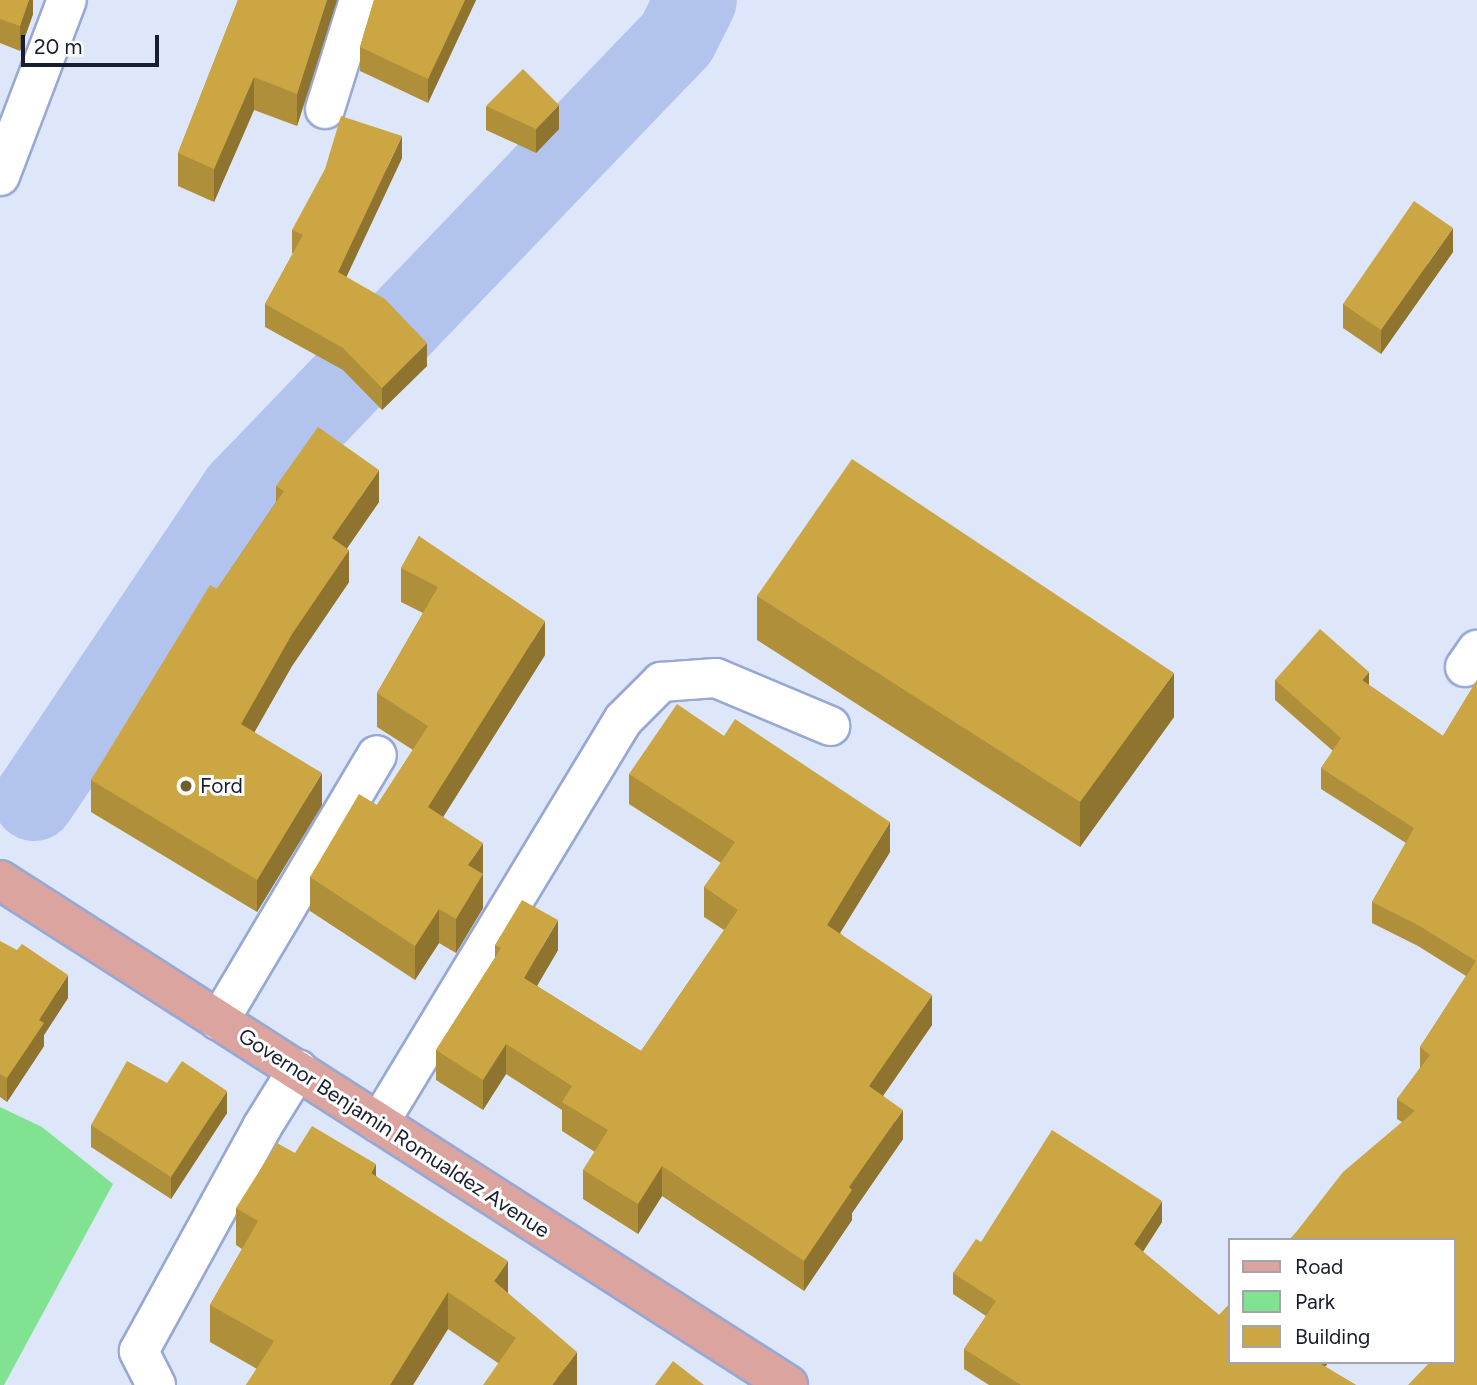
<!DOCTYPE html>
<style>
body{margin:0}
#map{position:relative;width:1477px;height:1385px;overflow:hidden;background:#dee6f9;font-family:Figtree,sans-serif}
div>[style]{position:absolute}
.green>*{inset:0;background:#81e291}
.stream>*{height:14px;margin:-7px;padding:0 7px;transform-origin:7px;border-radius:7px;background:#b2c3ed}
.river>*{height:82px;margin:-41px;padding:0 41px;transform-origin:41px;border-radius:41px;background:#b2c3ed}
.roads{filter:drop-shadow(2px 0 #97a8d5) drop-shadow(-2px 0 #97a8d5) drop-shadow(0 2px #97a8d5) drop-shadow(0 -2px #97a8d5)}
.minor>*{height:38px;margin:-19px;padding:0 19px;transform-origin:19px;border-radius:19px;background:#fff}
.major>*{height:38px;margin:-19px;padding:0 19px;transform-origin:19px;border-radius:19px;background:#dca49e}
.wall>*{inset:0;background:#af8f3a}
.shaded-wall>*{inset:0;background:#8f742f}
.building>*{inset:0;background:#cca643}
.dots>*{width:19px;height:19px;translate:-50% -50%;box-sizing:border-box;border:4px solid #fff;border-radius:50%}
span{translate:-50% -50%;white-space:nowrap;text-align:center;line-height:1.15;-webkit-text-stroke:6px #fff;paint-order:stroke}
.poi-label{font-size:21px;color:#181e2f}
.left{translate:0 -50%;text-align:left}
.street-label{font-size:21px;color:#181e2f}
.legend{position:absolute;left:1228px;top:1238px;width:228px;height:126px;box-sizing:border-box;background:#fff;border:2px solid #a3a5ac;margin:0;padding:9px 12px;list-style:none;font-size:21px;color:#181e2f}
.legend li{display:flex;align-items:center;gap:14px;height:35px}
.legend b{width:35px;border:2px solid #a3a5ac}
.scale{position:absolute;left:21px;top:35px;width:138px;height:32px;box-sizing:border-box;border:4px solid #181e2f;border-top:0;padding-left:9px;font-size:21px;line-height:24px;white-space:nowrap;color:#181e2f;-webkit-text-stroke:5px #fff;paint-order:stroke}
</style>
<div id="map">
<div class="green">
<div style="clip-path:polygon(0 1107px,42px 1127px,113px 1184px,4px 1385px,0 1385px)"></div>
</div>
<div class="stream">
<div style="left:31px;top:804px;width:5px;rotate:-53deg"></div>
</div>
<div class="river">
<div style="left:34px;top:800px;width:372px;rotate:-56.1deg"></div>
<div style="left:242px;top:491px;width:628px;rotate:-46.16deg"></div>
<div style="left:677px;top:38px;width:42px;rotate:-63.4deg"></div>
</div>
<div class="roads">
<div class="minor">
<div style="left:325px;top:109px;width:114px;rotate:-72.7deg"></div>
<div style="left:0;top:176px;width:188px;rotate:-69.2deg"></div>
<div style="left:1465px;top:667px;width:21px;rotate:-55deg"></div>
<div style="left:219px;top:1021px;width:309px;rotate:-59.3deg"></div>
<div style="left:379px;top:1123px;width:471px;rotate:-58.8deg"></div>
<div style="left:623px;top:720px;width:54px;rotate:-45deg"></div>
<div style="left:661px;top:682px;width:55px;rotate:-4.2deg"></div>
<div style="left:716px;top:678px;width:124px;rotate:22.8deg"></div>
<div style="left:156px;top:1385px;width:38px;rotate:-117deg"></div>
<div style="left:139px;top:1351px;width:256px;rotate:-61.2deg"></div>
<div style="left:262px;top:1127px;width:68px;rotate:-58.2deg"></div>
</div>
<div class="major">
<div style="left:0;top:880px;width:936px;rotate:32.65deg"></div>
</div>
</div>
<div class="wall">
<div style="clip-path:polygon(0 0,33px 0,33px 14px,20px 51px,0 43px)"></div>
<div style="clip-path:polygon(238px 0,337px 0,297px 126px,254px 110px,214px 202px,178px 186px,178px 153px)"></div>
<div style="clip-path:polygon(374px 0,476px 0,428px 103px,360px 71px,360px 47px)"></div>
<div style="clip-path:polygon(486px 106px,559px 129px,536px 153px,486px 130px)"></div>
<div style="clip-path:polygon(402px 158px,346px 277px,427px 366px,382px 410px,343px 370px,265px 327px,265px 304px,293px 253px,292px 253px,292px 230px)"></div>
<div style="clip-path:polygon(1453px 252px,1381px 354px,1343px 328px,1343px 304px)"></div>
<div style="clip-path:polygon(276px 486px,379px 502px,347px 548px,349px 582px,292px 666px,254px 732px,322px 805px,257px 912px,91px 812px,91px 780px,217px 589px,276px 502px)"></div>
<div style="clip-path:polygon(419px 536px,545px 655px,443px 817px,483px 874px,483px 908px,456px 953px,439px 943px,415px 980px,310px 911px,310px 877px,377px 805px,413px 750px,377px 727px,377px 693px,423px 613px,401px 602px,401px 568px)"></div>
<div style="clip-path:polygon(757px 596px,1174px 717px,1080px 847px,757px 640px)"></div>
<div style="clip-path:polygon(1275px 680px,1369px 685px,1443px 736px,1477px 680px,1477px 1385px,1454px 1362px,1402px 1122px,1397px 1119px,1397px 1099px,1420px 1068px,1420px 1047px,1466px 976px,1418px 946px,1372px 923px,1372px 902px,1406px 843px,1321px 789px,1321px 768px,1333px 751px,1275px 700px)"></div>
<div style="clip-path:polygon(629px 774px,890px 852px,840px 933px,932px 1025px,883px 1096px,903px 1139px,852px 1213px,852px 1220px,804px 1291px,662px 1196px,638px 1234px,583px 1199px,583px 1170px,595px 1152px,562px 1131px,562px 1110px,506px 1074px,483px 1110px,436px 1080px,436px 1050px,495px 958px,495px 945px,558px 950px,537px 986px,641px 1051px,724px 930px,704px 917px,704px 887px,721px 863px,629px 804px)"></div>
<div style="clip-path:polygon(0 941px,68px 998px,44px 1035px,44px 1046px,7px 1102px,0 1097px)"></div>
<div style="clip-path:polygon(167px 1083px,227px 1113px,171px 1199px,91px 1147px,91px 1125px)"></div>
<div style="clip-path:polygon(376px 1176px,508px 1293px,577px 1385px,498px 1363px,448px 1329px,413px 1385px,246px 1385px,257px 1369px,210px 1342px,210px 1305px,242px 1249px,236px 1245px,236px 1208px)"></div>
<div style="clip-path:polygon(1162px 1222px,1143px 1252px,1219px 1315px,1329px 1362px,1325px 1367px,1356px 1385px,989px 1385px,964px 1369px,964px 1349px,986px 1316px,953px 1294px,953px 1273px,981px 1242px)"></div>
</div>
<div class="shaded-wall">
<div style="clip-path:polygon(29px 0,33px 0,33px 14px,20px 51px,20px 26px)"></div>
<div style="clip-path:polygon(327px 0,337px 0,297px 126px,297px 94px)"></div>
<div style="clip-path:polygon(465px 0,476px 0,428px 103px,428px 79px)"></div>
<div style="clip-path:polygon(254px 77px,254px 110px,214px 202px,214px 169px)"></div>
<div style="clip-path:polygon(559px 105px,559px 129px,536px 153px,536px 129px)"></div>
<div style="clip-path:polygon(402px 136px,402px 158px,338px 295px,338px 272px)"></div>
<div style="clip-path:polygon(1453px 228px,1453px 252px,1381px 354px,1381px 330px)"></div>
<div style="clip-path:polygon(427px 343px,427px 366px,382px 410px,382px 388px)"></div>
<div style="clip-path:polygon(379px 470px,379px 502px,332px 570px,332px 538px)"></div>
<div style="clip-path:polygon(349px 550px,349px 582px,292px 666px,241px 756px,241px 724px,292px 634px)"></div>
<div style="clip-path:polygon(545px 621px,545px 655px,428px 841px,428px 807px)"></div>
<div style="clip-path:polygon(1369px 672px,1369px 693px,1362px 680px)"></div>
<div style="clip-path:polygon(1174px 673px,1174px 717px,1080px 847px,1080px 802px)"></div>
<div style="clip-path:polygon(322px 773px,322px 805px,257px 912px,257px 880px)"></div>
<div style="clip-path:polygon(890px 822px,890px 852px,827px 954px,827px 925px)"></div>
<div style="clip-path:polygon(483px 843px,483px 908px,456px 953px,456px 919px,468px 865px)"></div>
<div style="clip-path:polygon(439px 909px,439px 943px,415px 980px,415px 946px)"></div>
<div style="clip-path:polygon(558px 920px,558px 950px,524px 1008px,524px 978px)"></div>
<div style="clip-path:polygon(68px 975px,68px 998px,44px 1035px,44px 1046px,7px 1102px,7px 1078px,39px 1020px)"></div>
<div style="clip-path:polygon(932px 995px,932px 1025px,869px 1116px,869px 1086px)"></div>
<div style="clip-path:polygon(506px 1044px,506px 1074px,483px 1110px,483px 1080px)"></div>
<div style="clip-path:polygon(227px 1091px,227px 1113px,171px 1199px,171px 1177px)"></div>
<div style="clip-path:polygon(903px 1110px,903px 1139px,852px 1213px,852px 1220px,804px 1291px,804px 1261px,849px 1187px)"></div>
<div style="clip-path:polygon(376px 1164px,376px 1201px,371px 1173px)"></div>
<div style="clip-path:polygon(662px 1166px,662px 1196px,638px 1234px,638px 1204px)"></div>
<div style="clip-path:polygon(1162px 1201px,1162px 1222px,1134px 1265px,1134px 1244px)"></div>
<div style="clip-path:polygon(508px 1261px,508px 1298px,494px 1281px)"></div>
<div style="clip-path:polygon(448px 1292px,448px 1329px,413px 1385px,390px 1385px)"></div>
<div style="clip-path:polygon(577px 1352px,577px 1385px,552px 1385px)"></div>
<div style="clip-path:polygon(1313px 1362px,1329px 1362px,1313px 1380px)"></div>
</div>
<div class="building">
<div style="clip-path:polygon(0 0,29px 0,20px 26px,0 19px)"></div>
<div style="clip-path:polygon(238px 0,327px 0,297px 94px,254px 77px,214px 169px,178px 153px)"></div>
<div style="clip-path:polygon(374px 0,465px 0,428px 79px,360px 47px)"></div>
<div style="clip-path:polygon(523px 69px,559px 105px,536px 129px,486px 106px)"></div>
<div style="clip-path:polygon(341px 116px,402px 136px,338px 272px,385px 299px,427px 343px,382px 388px,343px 348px,265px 304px,303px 235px,292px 230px,325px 169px)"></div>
<div style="clip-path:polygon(1414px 201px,1453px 228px,1381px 330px,1343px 304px)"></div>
<div style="clip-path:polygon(318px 427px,379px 470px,332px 538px,349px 550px,292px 634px,241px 724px,322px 773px,257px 880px,91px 780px,210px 585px,217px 589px,284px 491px,276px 486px)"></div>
<div style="clip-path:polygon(852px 459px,1174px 673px,1080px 802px,757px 596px)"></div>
<div style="clip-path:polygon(419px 536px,545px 621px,428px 807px,483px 843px,468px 865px,483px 874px,456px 919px,439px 909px,415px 946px,310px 877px,359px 794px,377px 805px,428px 726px,377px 693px,438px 587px,401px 568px)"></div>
<div style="clip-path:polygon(1320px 629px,1369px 672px,1362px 680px,1443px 736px,1477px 680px,1477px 1385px,1408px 1385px,1430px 1362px,1454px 1362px,1454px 1240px,1289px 1240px,1297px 1231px,1343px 1172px,1415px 1111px,1397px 1099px,1430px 1055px,1420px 1047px,1476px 961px,1418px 925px,1372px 902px,1414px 828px,1321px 768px,1341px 738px,1275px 680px)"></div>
<div style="clip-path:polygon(677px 704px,724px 736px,735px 719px,890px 822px,827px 925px,932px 995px,869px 1086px,903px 1110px,849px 1187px,852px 1190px,804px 1261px,662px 1166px,638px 1204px,583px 1170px,608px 1130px,562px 1102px,572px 1086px,506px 1044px,483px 1080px,436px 1050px,501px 948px,495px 945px,522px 900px,558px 920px,524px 978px,641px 1051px,738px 910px,704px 887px,735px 842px,629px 774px)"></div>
<div style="clip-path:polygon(0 941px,17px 950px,22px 944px,68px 975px,39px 1020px,44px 1023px,7px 1078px,0 1074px)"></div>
<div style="clip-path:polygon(127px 1061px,167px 1083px,182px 1061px,227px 1091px,171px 1177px,91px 1125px)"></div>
<div style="clip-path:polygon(312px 1126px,376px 1164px,371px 1173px,508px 1261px,494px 1281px,577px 1352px,552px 1385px,483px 1385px,516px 1338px,448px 1292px,390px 1385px,246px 1385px,274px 1341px,210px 1305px,258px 1221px,236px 1208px,277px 1143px,295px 1153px)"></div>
<div style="clip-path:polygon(1052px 1130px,1162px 1201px,1134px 1244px,1219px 1315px,1230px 1303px,1230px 1362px,1318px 1362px,1356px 1385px,1021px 1385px,964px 1349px,996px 1301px,953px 1273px,976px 1239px,981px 1242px)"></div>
<div style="clip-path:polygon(673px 1361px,704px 1385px,655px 1385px)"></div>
</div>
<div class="dots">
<div style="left:186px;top:786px;background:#705d2c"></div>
</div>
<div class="poi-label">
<span class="left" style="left:200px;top:786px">Ford</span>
</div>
<div class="street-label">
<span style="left:394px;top:1133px;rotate:33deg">Governor Benjamin Romualdez Avenue</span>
</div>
<ul class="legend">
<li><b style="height:9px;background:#dca49e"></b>Road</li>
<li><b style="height:19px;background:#81e291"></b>Park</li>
<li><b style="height:19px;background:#cca643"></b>Building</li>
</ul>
<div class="scale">20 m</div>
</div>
